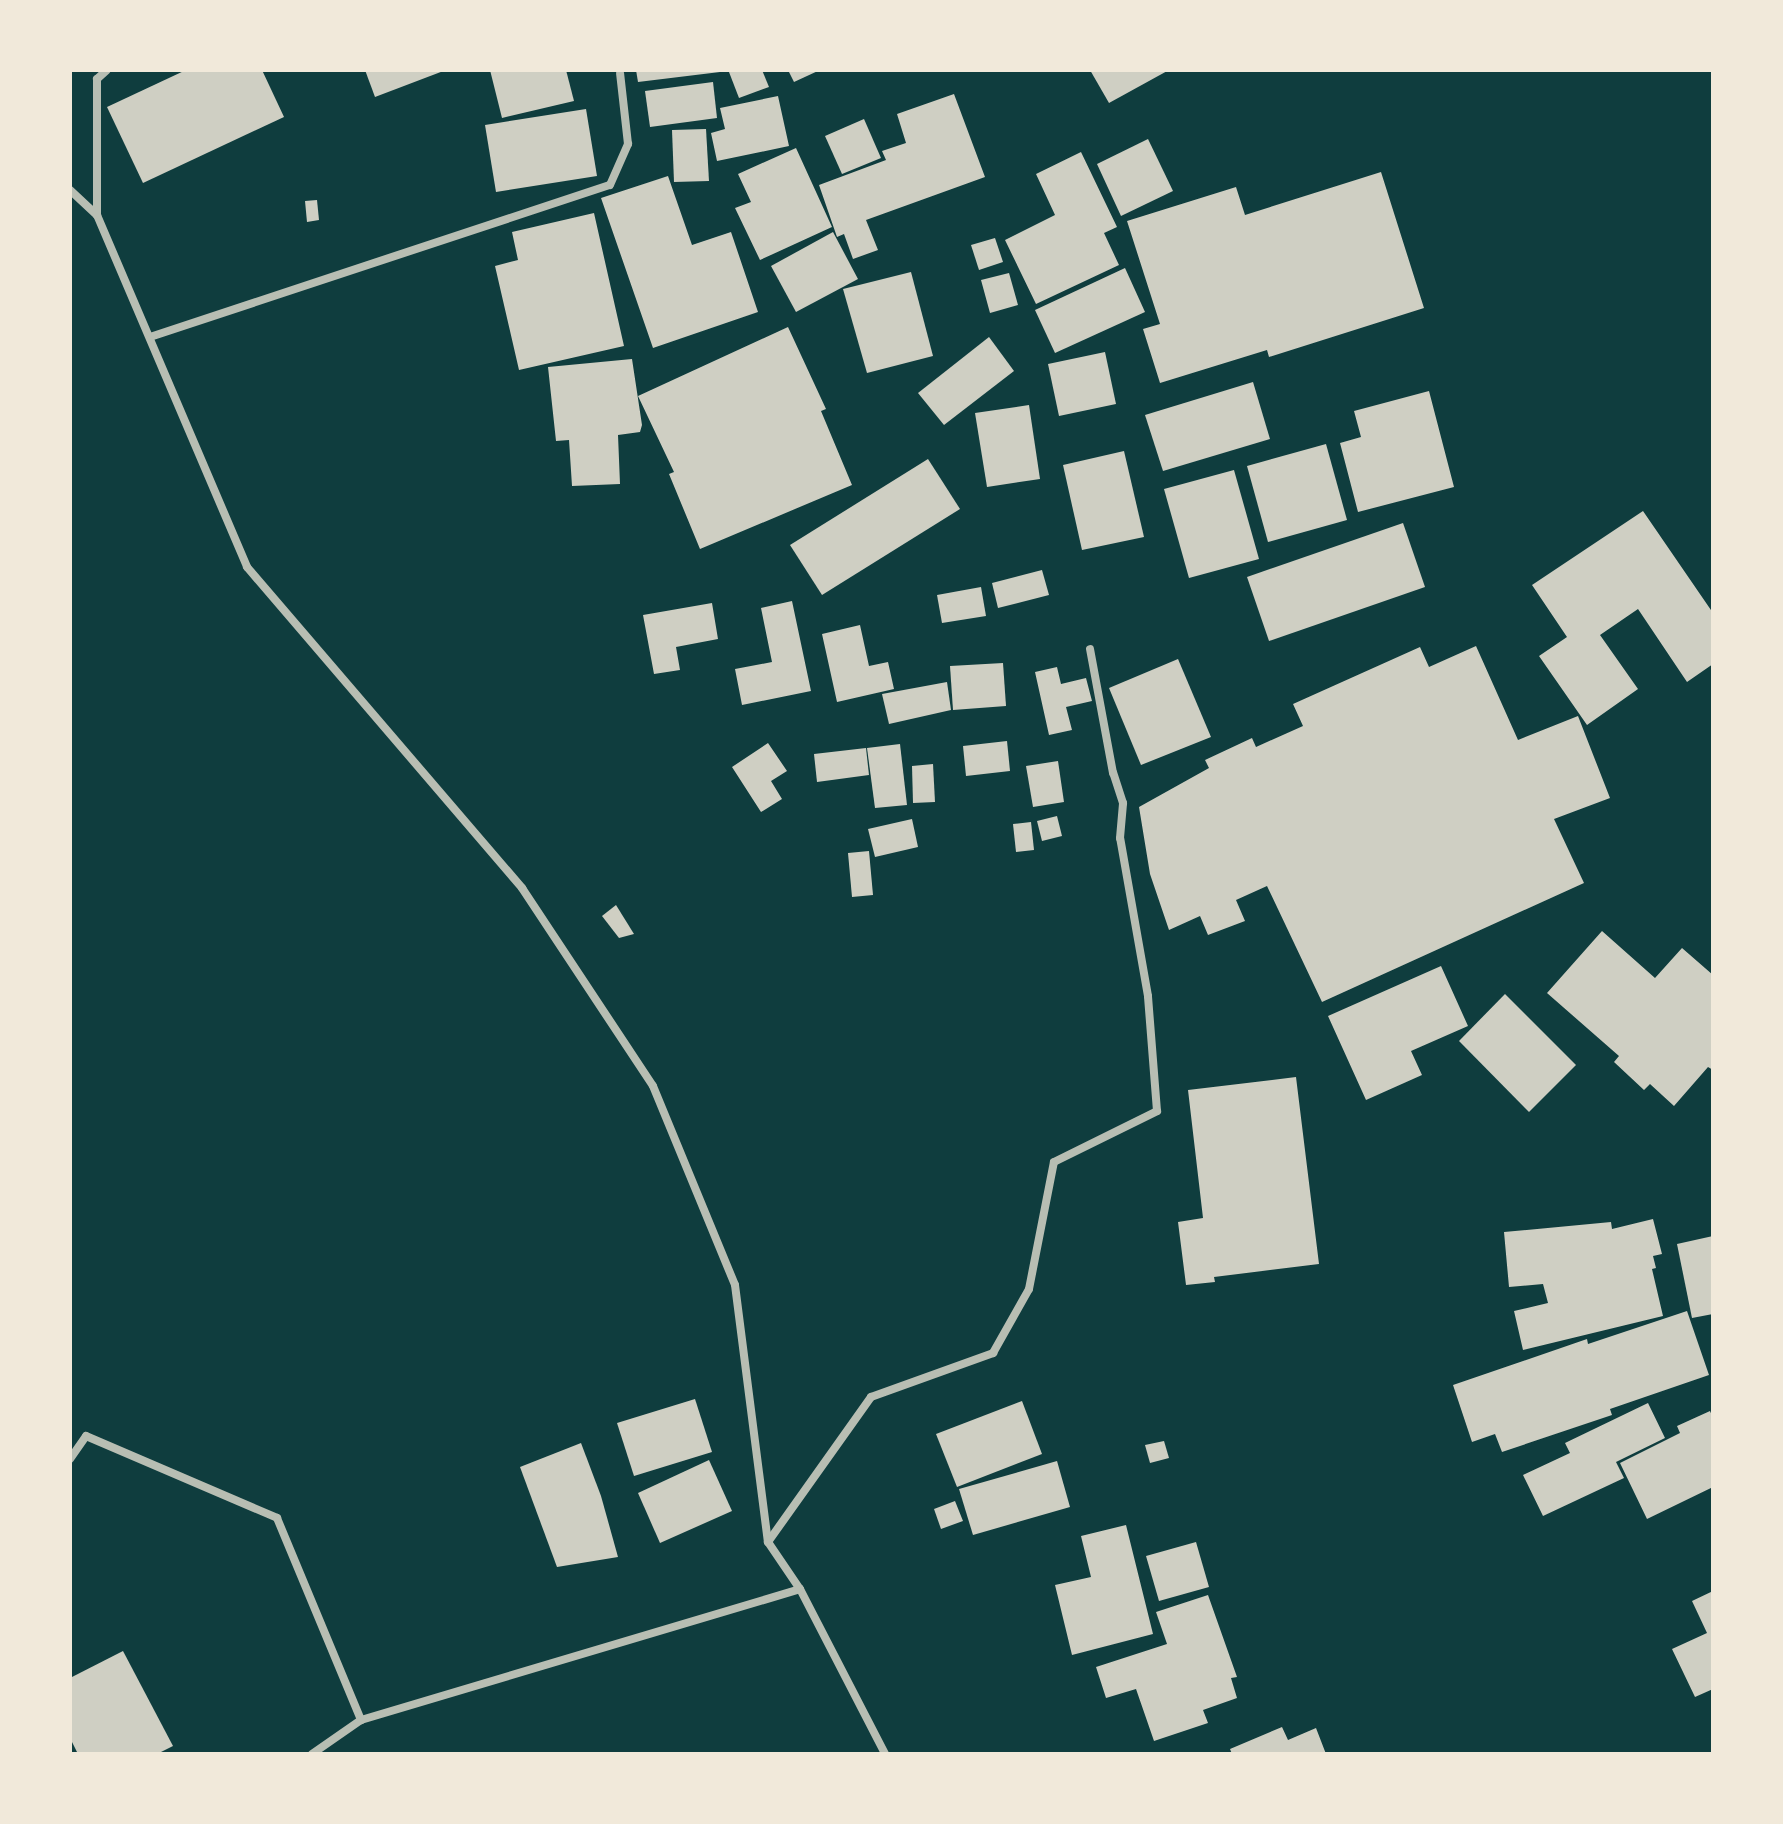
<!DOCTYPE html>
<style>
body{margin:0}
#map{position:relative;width:1783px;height:1824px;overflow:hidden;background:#0f3d3e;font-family:"PT Sans",sans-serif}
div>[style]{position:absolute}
.building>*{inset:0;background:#cfcfc3}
.minor>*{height:8px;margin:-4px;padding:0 4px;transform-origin:4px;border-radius:4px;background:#b8beb3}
span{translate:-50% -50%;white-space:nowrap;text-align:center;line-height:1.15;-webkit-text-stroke:8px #f1e9da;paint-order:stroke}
.frame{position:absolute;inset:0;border:72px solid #f1e9da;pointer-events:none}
</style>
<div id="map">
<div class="building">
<div style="clip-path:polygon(186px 70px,262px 70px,284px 117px,143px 183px,107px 107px)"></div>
<div style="clip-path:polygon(365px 70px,446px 70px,375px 97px)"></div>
<div style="clip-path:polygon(490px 70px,566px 70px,574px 101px,502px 118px)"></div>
<div style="clip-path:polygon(636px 70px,720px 70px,720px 72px,638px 82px)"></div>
<div style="clip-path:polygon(736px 70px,762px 70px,769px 87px,739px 98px,729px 72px)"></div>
<div style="clip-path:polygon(788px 70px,820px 70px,794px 82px)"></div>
<div style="clip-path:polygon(1090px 70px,1169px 70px,1109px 103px)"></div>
<div style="clip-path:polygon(713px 82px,717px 118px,650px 127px,645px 91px)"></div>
<div style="clip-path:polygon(954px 94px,985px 177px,866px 220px,878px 250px,853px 259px,844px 234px,837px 237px,819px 185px,886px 160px,882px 151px,906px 143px,897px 114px)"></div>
<div style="clip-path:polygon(778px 96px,789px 146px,717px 161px,711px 133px,725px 129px,720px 108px)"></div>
<div style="clip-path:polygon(586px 109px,597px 176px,496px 192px,485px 125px)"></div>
<div style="clip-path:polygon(864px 119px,881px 158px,842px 174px,825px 136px)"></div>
<div style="clip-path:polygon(706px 129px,709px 181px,674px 182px,672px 130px)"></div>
<div style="clip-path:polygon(1148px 139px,1173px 191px,1121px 216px,1097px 164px)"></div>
<div style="clip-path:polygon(796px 148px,832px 227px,760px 260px,735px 208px,751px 202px,738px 174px)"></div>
<div style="clip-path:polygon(1081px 152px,1117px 227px,1104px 233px,1119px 265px,1036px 304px,1005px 240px,1055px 215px,1036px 174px)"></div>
<div style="clip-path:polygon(1381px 172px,1424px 308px,1269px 357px,1267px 350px,1160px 383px,1143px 329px,1160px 324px,1127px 221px,1236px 187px,1245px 215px)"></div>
<div style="clip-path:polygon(668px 176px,692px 245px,731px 232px,758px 312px,653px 348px,601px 198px)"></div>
<div style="clip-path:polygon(317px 200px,319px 220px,307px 222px,305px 201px)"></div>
<div style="clip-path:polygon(594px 213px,624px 346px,519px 370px,495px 266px,518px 260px,512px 232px)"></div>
<div style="clip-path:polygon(833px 232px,858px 279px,796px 312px,771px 266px)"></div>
<div style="clip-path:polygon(995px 238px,1003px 262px,979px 270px,971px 245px)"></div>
<div style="clip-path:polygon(1125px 268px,1145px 312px,1055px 353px,1035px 310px)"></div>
<div style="clip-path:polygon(911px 272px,933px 356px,867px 373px,843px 289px)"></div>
<div style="clip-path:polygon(1009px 273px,1018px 305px,990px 313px,981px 280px)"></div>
<div style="clip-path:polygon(788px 327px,826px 409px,821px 411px,852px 485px,700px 549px,669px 474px,674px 472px,638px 396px)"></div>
<div style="clip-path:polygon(989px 337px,1014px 371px,944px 425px,918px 393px)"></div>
<div style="clip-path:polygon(1105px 352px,1116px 404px,1059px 416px,1048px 364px)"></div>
<div style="clip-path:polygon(632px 359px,642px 425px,640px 432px,618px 435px,620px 484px,572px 486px,569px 440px,556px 441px,548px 367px)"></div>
<div style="clip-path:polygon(1253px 382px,1270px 439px,1163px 471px,1145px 415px)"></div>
<div style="clip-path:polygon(1429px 391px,1454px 487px,1358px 512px,1340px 443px,1361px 437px,1354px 411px)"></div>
<div style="clip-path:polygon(1029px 405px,1040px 479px,987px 487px,975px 413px)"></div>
<div style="clip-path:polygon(1326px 444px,1347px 520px,1268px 542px,1247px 466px)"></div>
<div style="clip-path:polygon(1124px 451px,1144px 537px,1082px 550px,1063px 465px)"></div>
<div style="clip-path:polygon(928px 459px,960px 509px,822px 595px,790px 545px)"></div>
<div style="clip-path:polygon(1234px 470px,1259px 559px,1189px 578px,1164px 489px)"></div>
<div style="clip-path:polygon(1643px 511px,1713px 613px,1713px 664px,1687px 682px,1638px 609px,1600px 635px,1638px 689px,1587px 725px,1539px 656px,1567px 637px,1532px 585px)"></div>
<div style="clip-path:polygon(1403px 523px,1425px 587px,1269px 641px,1247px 577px)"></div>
<div style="clip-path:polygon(1042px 570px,1049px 595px,998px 608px,992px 583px)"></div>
<div style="clip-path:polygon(981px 587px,986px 616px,942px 623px,937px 595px)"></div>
<div style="clip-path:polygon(792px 601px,811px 691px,742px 705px,735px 669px,772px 662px,761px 608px)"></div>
<div style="clip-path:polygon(712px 603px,718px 639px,676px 647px,680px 670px,654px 674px,643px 615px)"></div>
<div style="clip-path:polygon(860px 625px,869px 666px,888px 662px,894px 689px,837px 702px,822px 634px)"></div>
<div style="clip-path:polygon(1476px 646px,1518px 740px,1578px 716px,1610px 798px,1554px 819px,1584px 883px,1322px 1002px,1267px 886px,1236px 900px,1245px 921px,1208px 935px,1200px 916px,1169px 930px,1150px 874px,1139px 807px,1209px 768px,1205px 760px,1252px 738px,1256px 747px,1303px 726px,1293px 704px,1420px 647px,1429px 667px)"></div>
<div style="clip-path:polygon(1178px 659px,1211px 737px,1141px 765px,1109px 688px)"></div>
<div style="clip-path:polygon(1003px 663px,1006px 706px,953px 710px,950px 666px)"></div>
<div style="clip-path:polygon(1057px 667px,1061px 684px,1086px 678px,1092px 701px,1066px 707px,1072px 730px,1049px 735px,1035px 672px)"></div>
<div style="clip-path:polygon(947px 682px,951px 710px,889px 724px,882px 694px)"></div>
<div style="clip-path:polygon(1007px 741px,1010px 771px,966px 776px,963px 746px)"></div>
<div style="clip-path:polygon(768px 743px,787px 771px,771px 781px,782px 799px,761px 812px,732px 767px)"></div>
<div style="clip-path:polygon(900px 744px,907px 805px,875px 808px,867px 748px)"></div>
<div style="clip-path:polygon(866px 748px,869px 775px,817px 782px,814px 754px)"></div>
<div style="clip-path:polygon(1058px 761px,1064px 802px,1033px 807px,1026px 766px)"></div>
<div style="clip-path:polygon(933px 764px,935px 802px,913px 803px,912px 766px)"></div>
<div style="clip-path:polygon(1057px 816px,1062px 836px,1042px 841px,1037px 821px)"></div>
<div style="clip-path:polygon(912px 819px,918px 847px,875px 857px,868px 829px)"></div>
<div style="clip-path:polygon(1031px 822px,1034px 850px,1016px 852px,1013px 824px)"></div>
<div style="clip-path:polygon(869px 851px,873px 895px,852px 897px,848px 853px)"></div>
<div style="clip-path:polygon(616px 905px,634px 934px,619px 938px,602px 916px)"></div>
<div style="clip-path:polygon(1602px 931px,1655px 978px,1682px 948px,1713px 975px,1713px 1070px,1708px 1067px,1674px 1106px,1650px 1084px,1644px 1090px,1614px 1062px,1619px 1056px,1547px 993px)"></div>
<div style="clip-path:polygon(1441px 966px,1468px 1026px,1411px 1051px,1422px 1075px,1366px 1100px,1328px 1016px)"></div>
<div style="clip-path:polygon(1505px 994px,1576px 1065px,1529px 1112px,1459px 1041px)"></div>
<div style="clip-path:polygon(1296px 1077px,1319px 1264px,1214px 1277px,1215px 1282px,1186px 1285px,1178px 1222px,1203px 1218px,1188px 1090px)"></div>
<div style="clip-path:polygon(1653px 1219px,1662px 1254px,1653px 1256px,1656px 1268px,1652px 1269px,1663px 1316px,1523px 1350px,1514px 1311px,1548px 1303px,1543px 1284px,1509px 1287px,1504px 1232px,1611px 1222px,1612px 1229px)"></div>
<div style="clip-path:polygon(1713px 1236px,1713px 1314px,1692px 1318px,1677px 1244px)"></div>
<div style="clip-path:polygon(1687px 1311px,1709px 1375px,1610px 1409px,1612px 1415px,1502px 1452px,1495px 1434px,1472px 1442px,1453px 1385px,1587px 1339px,1588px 1344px)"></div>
<div style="clip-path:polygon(695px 1399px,712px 1452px,634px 1476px,617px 1423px)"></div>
<div style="clip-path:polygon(1022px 1401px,1042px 1454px,957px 1487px,936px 1434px)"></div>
<div style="clip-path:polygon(1648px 1403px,1665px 1438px,1616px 1462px,1624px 1478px,1543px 1516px,1523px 1475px,1570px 1453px,1565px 1443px)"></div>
<div style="clip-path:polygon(1710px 1411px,1713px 1418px,1713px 1487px,1647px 1519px,1620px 1463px,1680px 1433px,1677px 1426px)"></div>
<div style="clip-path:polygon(1164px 1441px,1169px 1458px,1150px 1463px,1145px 1445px)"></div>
<div style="clip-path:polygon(581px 1443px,601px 1496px,618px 1557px,557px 1567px,520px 1467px)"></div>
<div style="clip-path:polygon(709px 1460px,732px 1511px,660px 1543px,638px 1493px)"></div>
<div style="clip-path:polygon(1057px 1461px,1070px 1507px,973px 1535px,959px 1489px)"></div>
<div style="clip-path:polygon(955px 1501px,963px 1521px,941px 1529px,934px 1509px)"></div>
<div style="clip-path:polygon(1126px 1525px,1153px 1634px,1072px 1655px,1055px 1585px,1091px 1577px,1081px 1536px)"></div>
<div style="clip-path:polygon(1196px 1542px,1209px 1587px,1159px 1601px,1146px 1556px)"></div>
<div style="clip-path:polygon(1713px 1591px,1713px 1689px,1695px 1697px,1672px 1649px,1707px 1633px,1692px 1601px)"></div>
<div style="clip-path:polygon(1208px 1595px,1237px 1677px,1231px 1678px,1237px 1698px,1203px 1710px,1208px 1723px,1154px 1741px,1136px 1689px,1106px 1698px,1096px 1667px,1167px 1644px,1156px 1612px)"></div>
<div style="clip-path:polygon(123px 1651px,173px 1746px,157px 1754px,78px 1754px,70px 1738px,70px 1678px)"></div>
<div style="clip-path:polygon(1282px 1727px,1288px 1740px,1316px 1728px,1326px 1754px,1232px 1754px,1230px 1749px)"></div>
</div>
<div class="minor">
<div style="left:70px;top:190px;width:37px;rotate:43deg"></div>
<div style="left:97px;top:215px;width:383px;rotate:66.9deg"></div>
<div style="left:247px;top:567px;width:423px;rotate:49.4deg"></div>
<div style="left:522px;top:888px;width:237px;rotate:56.5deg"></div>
<div style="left:653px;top:1086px;width:215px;rotate:67.6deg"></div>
<div style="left:735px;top:1285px;width:259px;rotate:82.7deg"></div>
<div style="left:768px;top:1542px;width:57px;rotate:55.8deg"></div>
<div style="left:800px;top:1589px;width:186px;rotate:62.7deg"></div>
<div style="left:97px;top:215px;width:136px;rotate:-90deg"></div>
<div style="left:97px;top:79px;width:13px;rotate:-42deg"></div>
<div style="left:150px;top:337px;width:484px;rotate:-18.3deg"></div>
<div style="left:610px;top:185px;width:45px;rotate:-66.3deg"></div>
<div style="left:628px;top:144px;width:71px;rotate:-96.4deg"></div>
<div style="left:70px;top:1459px;width:28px;rotate:-55deg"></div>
<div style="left:86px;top:1436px;width:208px;rotate:23.2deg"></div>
<div style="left:277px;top:1518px;width:219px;rotate:67.4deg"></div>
<div style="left:768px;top:1542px;width:178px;rotate:-54.6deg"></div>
<div style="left:871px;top:1397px;width:130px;rotate:-19.8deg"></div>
<div style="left:993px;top:1353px;width:73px;rotate:-60.6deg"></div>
<div style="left:1029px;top:1289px;width:129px;rotate:-78.9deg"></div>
<div style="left:1054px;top:1162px;width:115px;rotate:-26.3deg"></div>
<div style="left:1157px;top:1111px;width:115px;rotate:-94.5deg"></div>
<div style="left:1148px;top:996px;width:160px;rotate:-100deg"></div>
<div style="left:1120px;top:838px;width:35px;rotate:-85deg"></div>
<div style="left:1123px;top:803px;width:32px;rotate:-108deg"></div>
<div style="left:1113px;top:773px;width:126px;rotate:-100.5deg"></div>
<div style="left:312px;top:1754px;width:60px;rotate:-34.8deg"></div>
<div style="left:361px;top:1720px;width:458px;rotate:-16.6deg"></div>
</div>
<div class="frame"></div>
</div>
